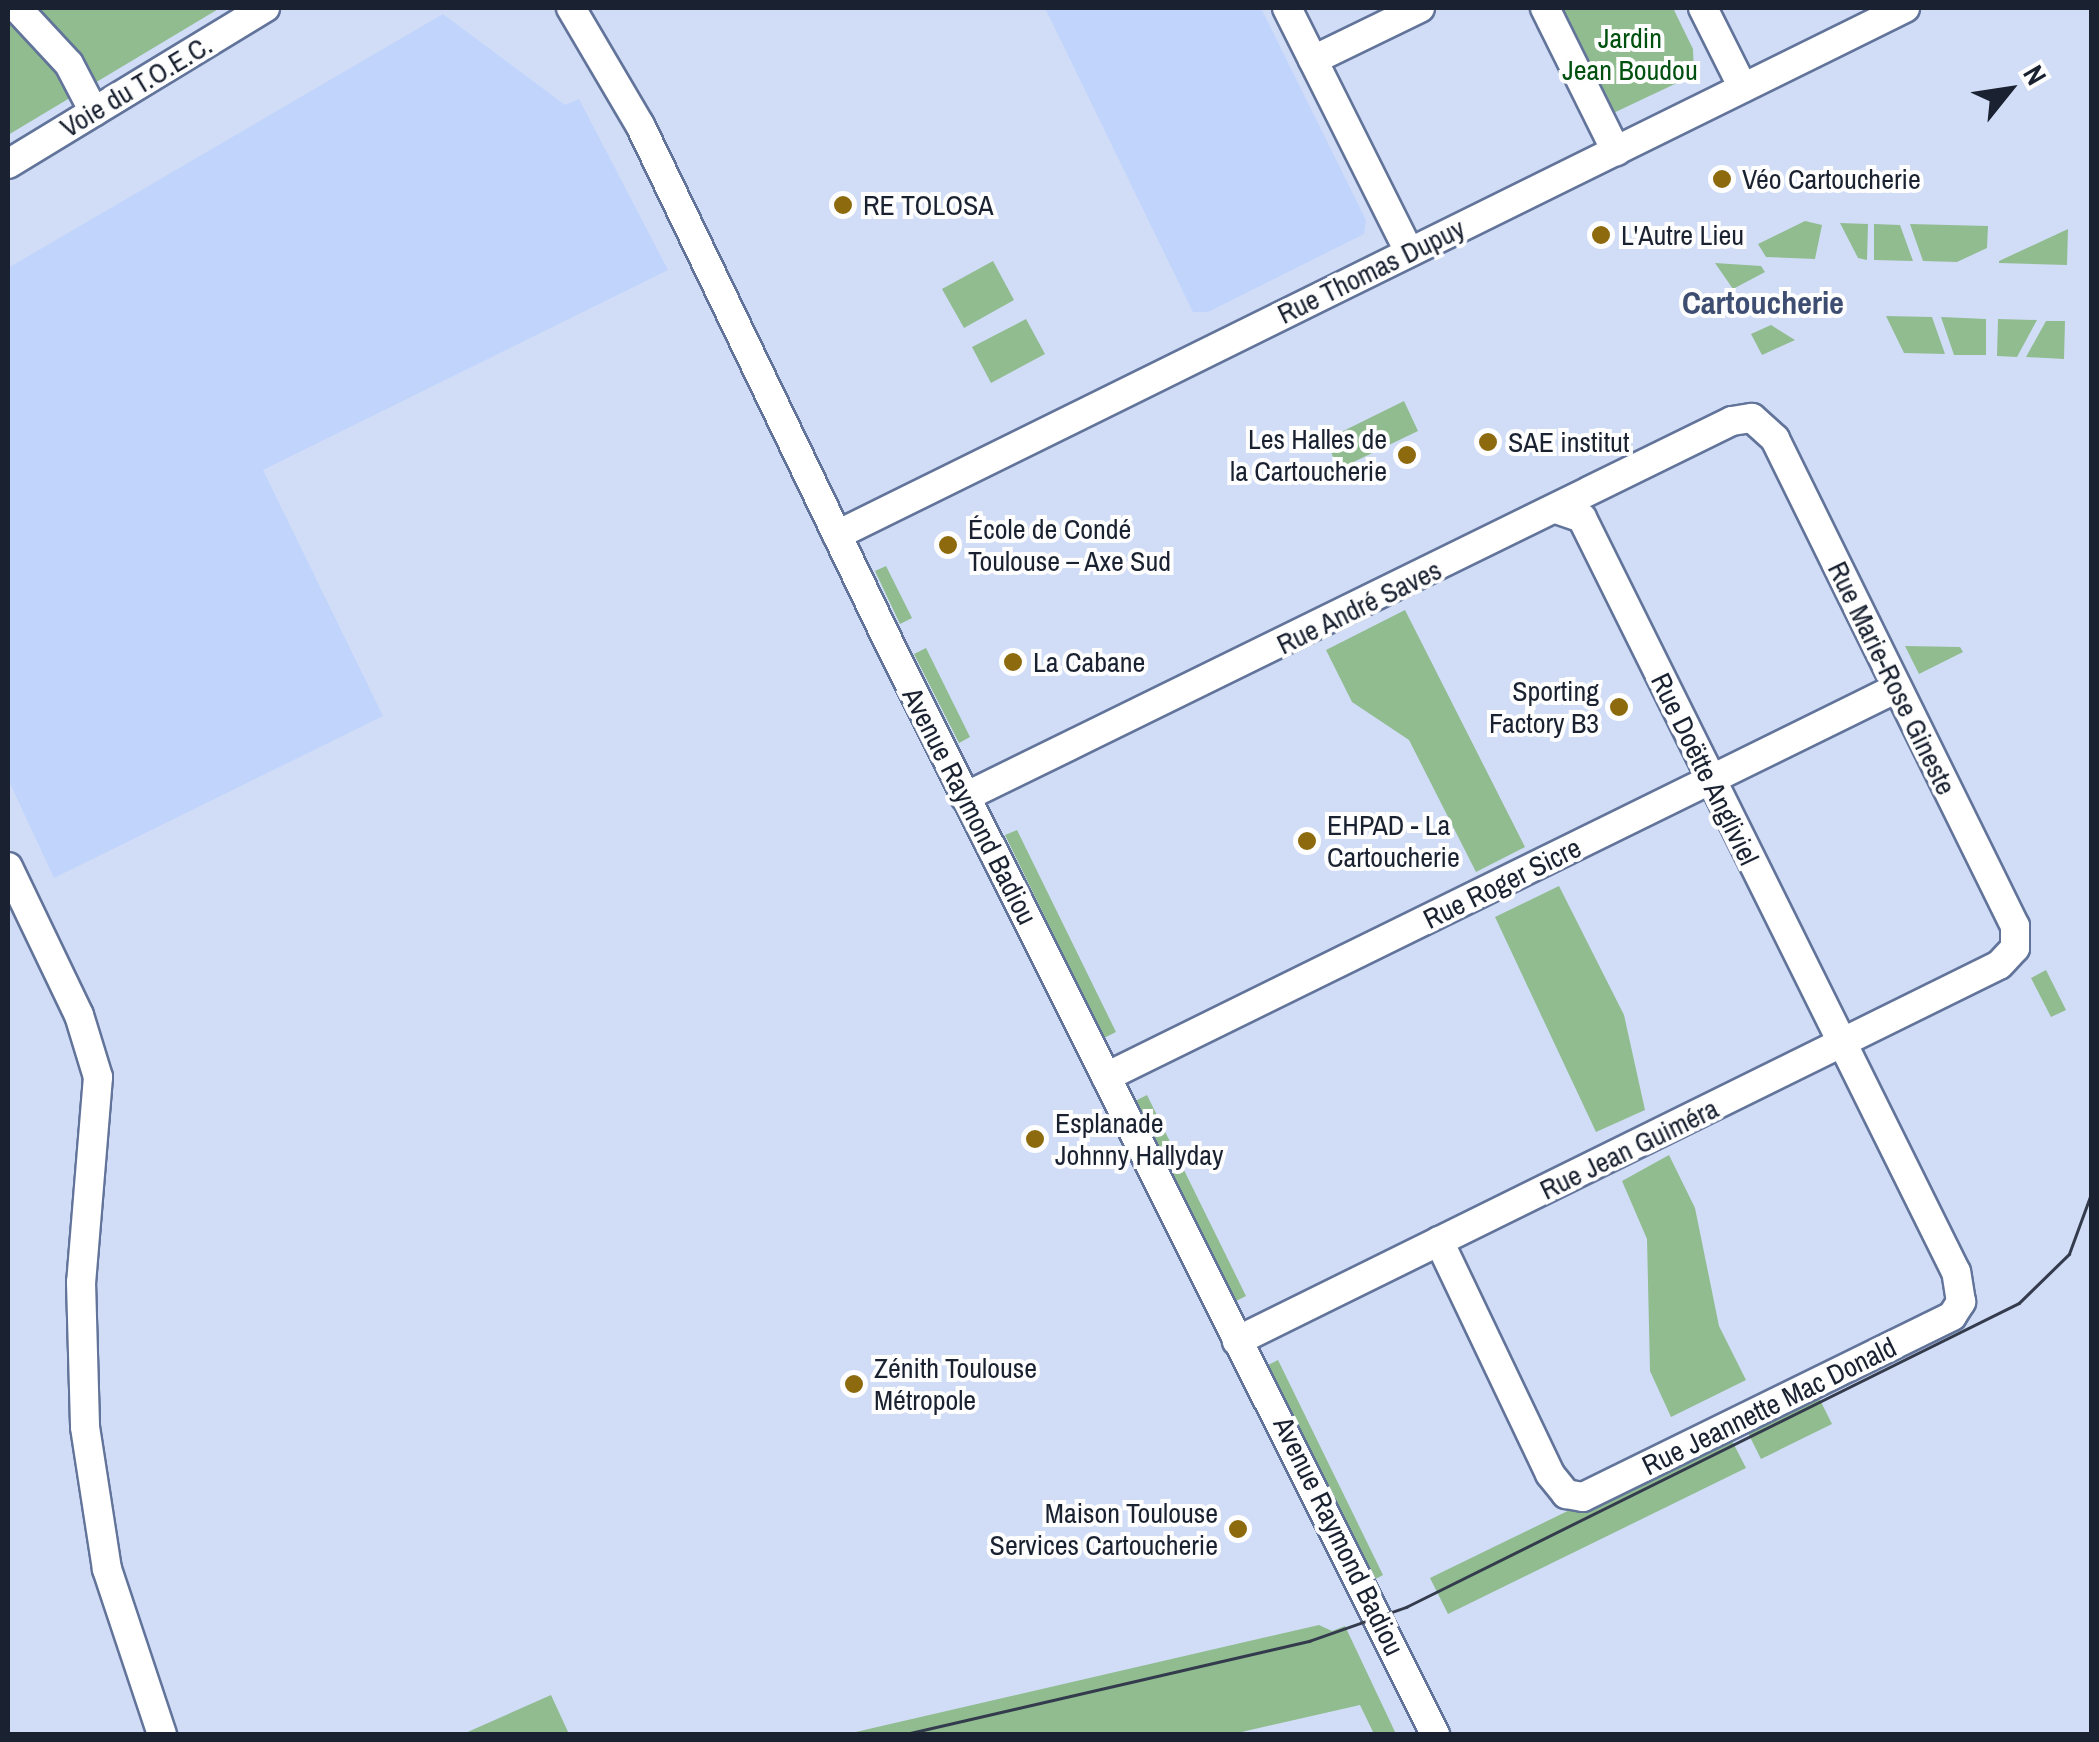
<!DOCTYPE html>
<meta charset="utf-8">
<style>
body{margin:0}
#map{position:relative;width:2099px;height:1742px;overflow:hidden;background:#d1ddf7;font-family:"Archivo Narrow",sans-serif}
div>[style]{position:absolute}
.built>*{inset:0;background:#c1d4fc}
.green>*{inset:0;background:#90bc90}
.roads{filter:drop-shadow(2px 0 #62749a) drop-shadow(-2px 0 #62749a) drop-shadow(0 2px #62749a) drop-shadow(0 -2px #62749a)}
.minor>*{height:28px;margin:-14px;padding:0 14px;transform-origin:14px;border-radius:14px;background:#fff}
.tram>*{height:2.5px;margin:-1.25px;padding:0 1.25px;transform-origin:1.25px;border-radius:1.25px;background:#333b4c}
.dots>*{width:28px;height:28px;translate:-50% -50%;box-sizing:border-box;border:5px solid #fefefe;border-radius:50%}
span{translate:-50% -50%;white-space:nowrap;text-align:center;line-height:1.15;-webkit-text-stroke:8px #fefefe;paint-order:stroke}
.park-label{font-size:28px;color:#00500f}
.street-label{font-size:28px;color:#1a2231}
.poi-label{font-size:28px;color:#1a2231}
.left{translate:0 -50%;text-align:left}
.right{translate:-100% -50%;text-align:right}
.quarter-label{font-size:32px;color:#3e4e72;font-weight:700}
.frame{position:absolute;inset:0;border:10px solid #1a2231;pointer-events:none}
.north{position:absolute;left:1959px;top:40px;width:100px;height:100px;-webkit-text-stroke:8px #fefefe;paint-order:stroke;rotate:60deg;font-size:28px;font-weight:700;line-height:40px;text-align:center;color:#1a2231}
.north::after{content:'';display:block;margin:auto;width:35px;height:45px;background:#1a2231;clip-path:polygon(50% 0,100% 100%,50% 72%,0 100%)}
</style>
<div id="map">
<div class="built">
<div style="clip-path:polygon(1045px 8px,1261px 8px,1366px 220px,1364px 234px,1208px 312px,1193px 312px)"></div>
<div style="clip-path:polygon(443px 14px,565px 105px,579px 99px,668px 270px,263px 470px,383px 716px,54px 878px,8px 779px,8px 268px)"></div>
</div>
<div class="green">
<div style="clip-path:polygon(8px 8px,220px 8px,8px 135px)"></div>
<div style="clip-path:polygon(1554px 8px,1673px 8px,1693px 49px,1694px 75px,1607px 116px)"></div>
<div style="clip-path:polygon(1805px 221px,1822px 225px,1815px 259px,1766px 257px,1758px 244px)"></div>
<div style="clip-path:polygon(1840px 223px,1868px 224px,1867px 260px,1858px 258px)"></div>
<div style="clip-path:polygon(1874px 224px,1900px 225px,1913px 261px,1874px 260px)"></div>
<div style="clip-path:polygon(1910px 224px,1988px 226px,1987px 248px,1957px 262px,1923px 261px)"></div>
<div style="clip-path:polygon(2068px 229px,2067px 265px,1999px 263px,1999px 261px)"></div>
<div style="clip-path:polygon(993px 261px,1014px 300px,964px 328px,942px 289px)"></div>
<div style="clip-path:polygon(1715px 263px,1761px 266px,1765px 272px,1733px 289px)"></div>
<div style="clip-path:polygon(1886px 316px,1932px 317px,1945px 354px,1904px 353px)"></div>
<div style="clip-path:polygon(1941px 317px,1986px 319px,1986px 355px,1954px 355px)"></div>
<div style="clip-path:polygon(1026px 319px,1045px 354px,991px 383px,972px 347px)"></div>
<div style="clip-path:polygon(1998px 319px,2037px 320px,2017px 357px,1997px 356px)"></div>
<div style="clip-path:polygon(2046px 321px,2065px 321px,2064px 359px,2026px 357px)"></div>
<div style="clip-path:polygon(1771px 325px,1795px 340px,1762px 355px,1751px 334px)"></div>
<div style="clip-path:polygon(1404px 401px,1418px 431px,1339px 469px,1325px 440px)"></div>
<div style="clip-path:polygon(886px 566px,912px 618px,900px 624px,875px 571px)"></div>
<div style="clip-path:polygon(1405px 610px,1525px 847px,1476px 872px,1409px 740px,1352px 702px,1326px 650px)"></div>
<div style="clip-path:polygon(1905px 646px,1960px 647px,1963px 652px,1919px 674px)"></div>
<div style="clip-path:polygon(926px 648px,970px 737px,959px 743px,914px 654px)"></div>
<div style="clip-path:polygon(1017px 830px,1116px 1032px,1104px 1038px,1005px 835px)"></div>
<div style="clip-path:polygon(1559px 886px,1624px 1015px,1645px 1110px,1596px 1132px,1495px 917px)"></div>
<div style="clip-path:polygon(2046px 970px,2066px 1010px,2051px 1017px,2031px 978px)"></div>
<div style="clip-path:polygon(1147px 1095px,1246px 1296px,1234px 1302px,1135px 1101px)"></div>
<div style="clip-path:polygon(1669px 1155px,1695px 1208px,1719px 1326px,1746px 1380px,1671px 1417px,1650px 1371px,1647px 1239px,1622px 1181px)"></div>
<div style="clip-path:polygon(1278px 1360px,1383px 1575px,1370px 1582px,1264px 1367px)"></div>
<div style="clip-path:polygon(1815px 1390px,1832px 1424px,1761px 1459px,1744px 1425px)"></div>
<div style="clip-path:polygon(1728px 1433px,1746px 1468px,1448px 1614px,1430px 1578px)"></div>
<div style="clip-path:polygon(1319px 1625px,1332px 1631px,1345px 1626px,1396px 1734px,1374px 1734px,1360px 1705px,1233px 1734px,847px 1734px)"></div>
<div style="clip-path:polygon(551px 1695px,569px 1734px,463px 1734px)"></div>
</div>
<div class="roads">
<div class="minor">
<div style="left:17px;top:8px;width:76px;rotate:47.1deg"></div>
<div style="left:69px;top:64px;width:54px;rotate:62.5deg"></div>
<div style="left:571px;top:8px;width:136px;rotate:59.5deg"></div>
<div style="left:640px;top:125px;width:577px;rotate:64.32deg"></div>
<div style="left:890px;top:645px;width:1218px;rotate:63.41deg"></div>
<div style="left:1287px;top:8px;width:273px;rotate:63.4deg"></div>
<div style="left:1545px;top:8px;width:160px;rotate:63.6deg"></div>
<div style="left:1703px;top:8px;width:89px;rotate:63.4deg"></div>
<div style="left:1313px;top:60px;width:119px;rotate:-25.9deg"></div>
<div style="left:8px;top:164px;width:301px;rotate:-31.3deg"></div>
<div style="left:837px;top:535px;width:1191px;rotate:-26.26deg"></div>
<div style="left:965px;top:797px;width:854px;rotate:-26.12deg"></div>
<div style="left:1732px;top:421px;width:20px;rotate:-9deg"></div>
<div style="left:1752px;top:418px;width:31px;rotate:42deg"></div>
<div style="left:1775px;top:439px;width:543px;rotate:63.77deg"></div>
<div style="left:2015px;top:926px;width:22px;rotate:90deg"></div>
<div style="left:2015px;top:948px;width:23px;rotate:133deg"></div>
<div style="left:1999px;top:965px;width:850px;rotate:153.74deg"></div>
<div style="left:8px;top:867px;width:164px;rotate:64.4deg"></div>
<div style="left:79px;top:1015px;width:65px;rotate:73deg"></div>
<div style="left:98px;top:1077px;width:206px;rotate:94.7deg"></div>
<div style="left:81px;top:1282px;width:145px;rotate:88.4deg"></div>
<div style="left:85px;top:1427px;width:144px;rotate:81.2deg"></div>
<div style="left:107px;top:1569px;width:174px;rotate:71.6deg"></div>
<div style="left:1106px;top:1077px;width:881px;rotate:-26.19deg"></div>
<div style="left:1439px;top:1241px;width:258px;rotate:64.5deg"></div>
<div style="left:1550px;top:1474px;width:26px;rotate:51deg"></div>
<div style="left:1566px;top:1494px;width:17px;rotate:10deg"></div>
<div style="left:1583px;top:1497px;width:411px;rotate:-26.1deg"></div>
<div style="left:1952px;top:1316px;width:17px;rotate:-57deg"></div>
<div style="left:1961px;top:1302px;width:30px;rotate:-99deg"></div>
<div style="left:1956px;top:1272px;width:842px;rotate:-116.38deg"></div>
<div style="left:1582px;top:518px;width:28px;rotate:-161deg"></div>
</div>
</div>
<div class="tram">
<div style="left:906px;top:1734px;width:414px;rotate:-13deg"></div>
<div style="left:1309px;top:1641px;width:103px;rotate:-19.3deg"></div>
<div style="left:1406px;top:1607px;width:684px;rotate:-26.38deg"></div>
<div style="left:2019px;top:1303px;width:70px;rotate:-44.4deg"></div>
<div style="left:2069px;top:1254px;width:67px;rotate:-69.9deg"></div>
</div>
<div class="dots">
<div style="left:1722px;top:179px;background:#8d6a0d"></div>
<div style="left:843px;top:205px;background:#8d6a0d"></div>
<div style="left:1601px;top:235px;background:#8d6a0d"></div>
<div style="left:1488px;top:442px;background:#8d6a0d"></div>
<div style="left:1407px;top:455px;background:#8d6a0d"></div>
<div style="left:948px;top:545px;background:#8d6a0d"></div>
<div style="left:1013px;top:662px;background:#8d6a0d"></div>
<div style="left:1619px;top:707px;background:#8d6a0d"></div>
<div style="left:1307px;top:841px;background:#8d6a0d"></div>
<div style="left:1035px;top:1139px;background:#8d6a0d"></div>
<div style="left:854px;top:1384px;background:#8d6a0d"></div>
<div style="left:1238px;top:1529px;background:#8d6a0d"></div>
</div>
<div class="park-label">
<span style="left:1630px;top:54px">Jardin<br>Jean Boudou</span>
</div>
<div class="street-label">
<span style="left:136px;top:86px;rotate:-31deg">Voie du T.O.E.C.</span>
<span style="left:1371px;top:271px;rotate:-26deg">Rue Thomas Dupuy</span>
<span style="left:1359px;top:607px;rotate:-26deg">Rue André Saves</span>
<span style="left:1892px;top:678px;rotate:64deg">Rue Marie-Rose Gineste</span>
<span style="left:1705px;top:769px;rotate:64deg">Rue Doëtte Angliviel</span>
<span style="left:970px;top:806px;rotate:63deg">Avenue Raymond Badiou</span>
<span style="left:1502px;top:883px;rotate:-26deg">Rue Roger Sicre</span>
<span style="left:1629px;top:1149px;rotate:-26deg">Rue Jean Guiméra</span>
<span style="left:1769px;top:1406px;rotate:-26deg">Rue Jeannette Mac Donald</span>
<span style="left:1339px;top:1536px;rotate:64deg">Avenue Raymond Badiou</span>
</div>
<div class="poi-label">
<span class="left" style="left:1742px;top:179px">Véo Cartoucherie</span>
<span class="left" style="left:863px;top:205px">RE TOLOSA</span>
<span class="left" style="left:1621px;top:235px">L'Autre Lieu</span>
<span class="right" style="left:1387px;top:455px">Les Halles de<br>la Cartoucherie</span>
<span class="left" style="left:1508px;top:442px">SAE institut</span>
<span class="left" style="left:968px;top:545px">École de Condé<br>Toulouse – Axe Sud</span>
<span class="left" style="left:1033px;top:662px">La Cabane</span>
<span class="right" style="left:1599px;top:707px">Sporting<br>Factory B3</span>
<span class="left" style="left:1327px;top:841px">EHPAD - La<br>Cartoucherie</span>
<span class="left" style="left:1055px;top:1139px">Esplanade<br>Johnny Hallyday</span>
<span class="left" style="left:874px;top:1384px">Zénith Toulouse<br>Métropole</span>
<span class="right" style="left:1218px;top:1529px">Maison Toulouse<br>Services Cartoucherie</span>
</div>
<div class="quarter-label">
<span style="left:1763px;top:303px">Cartoucherie</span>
</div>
<div class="frame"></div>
<div class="north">N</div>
</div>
